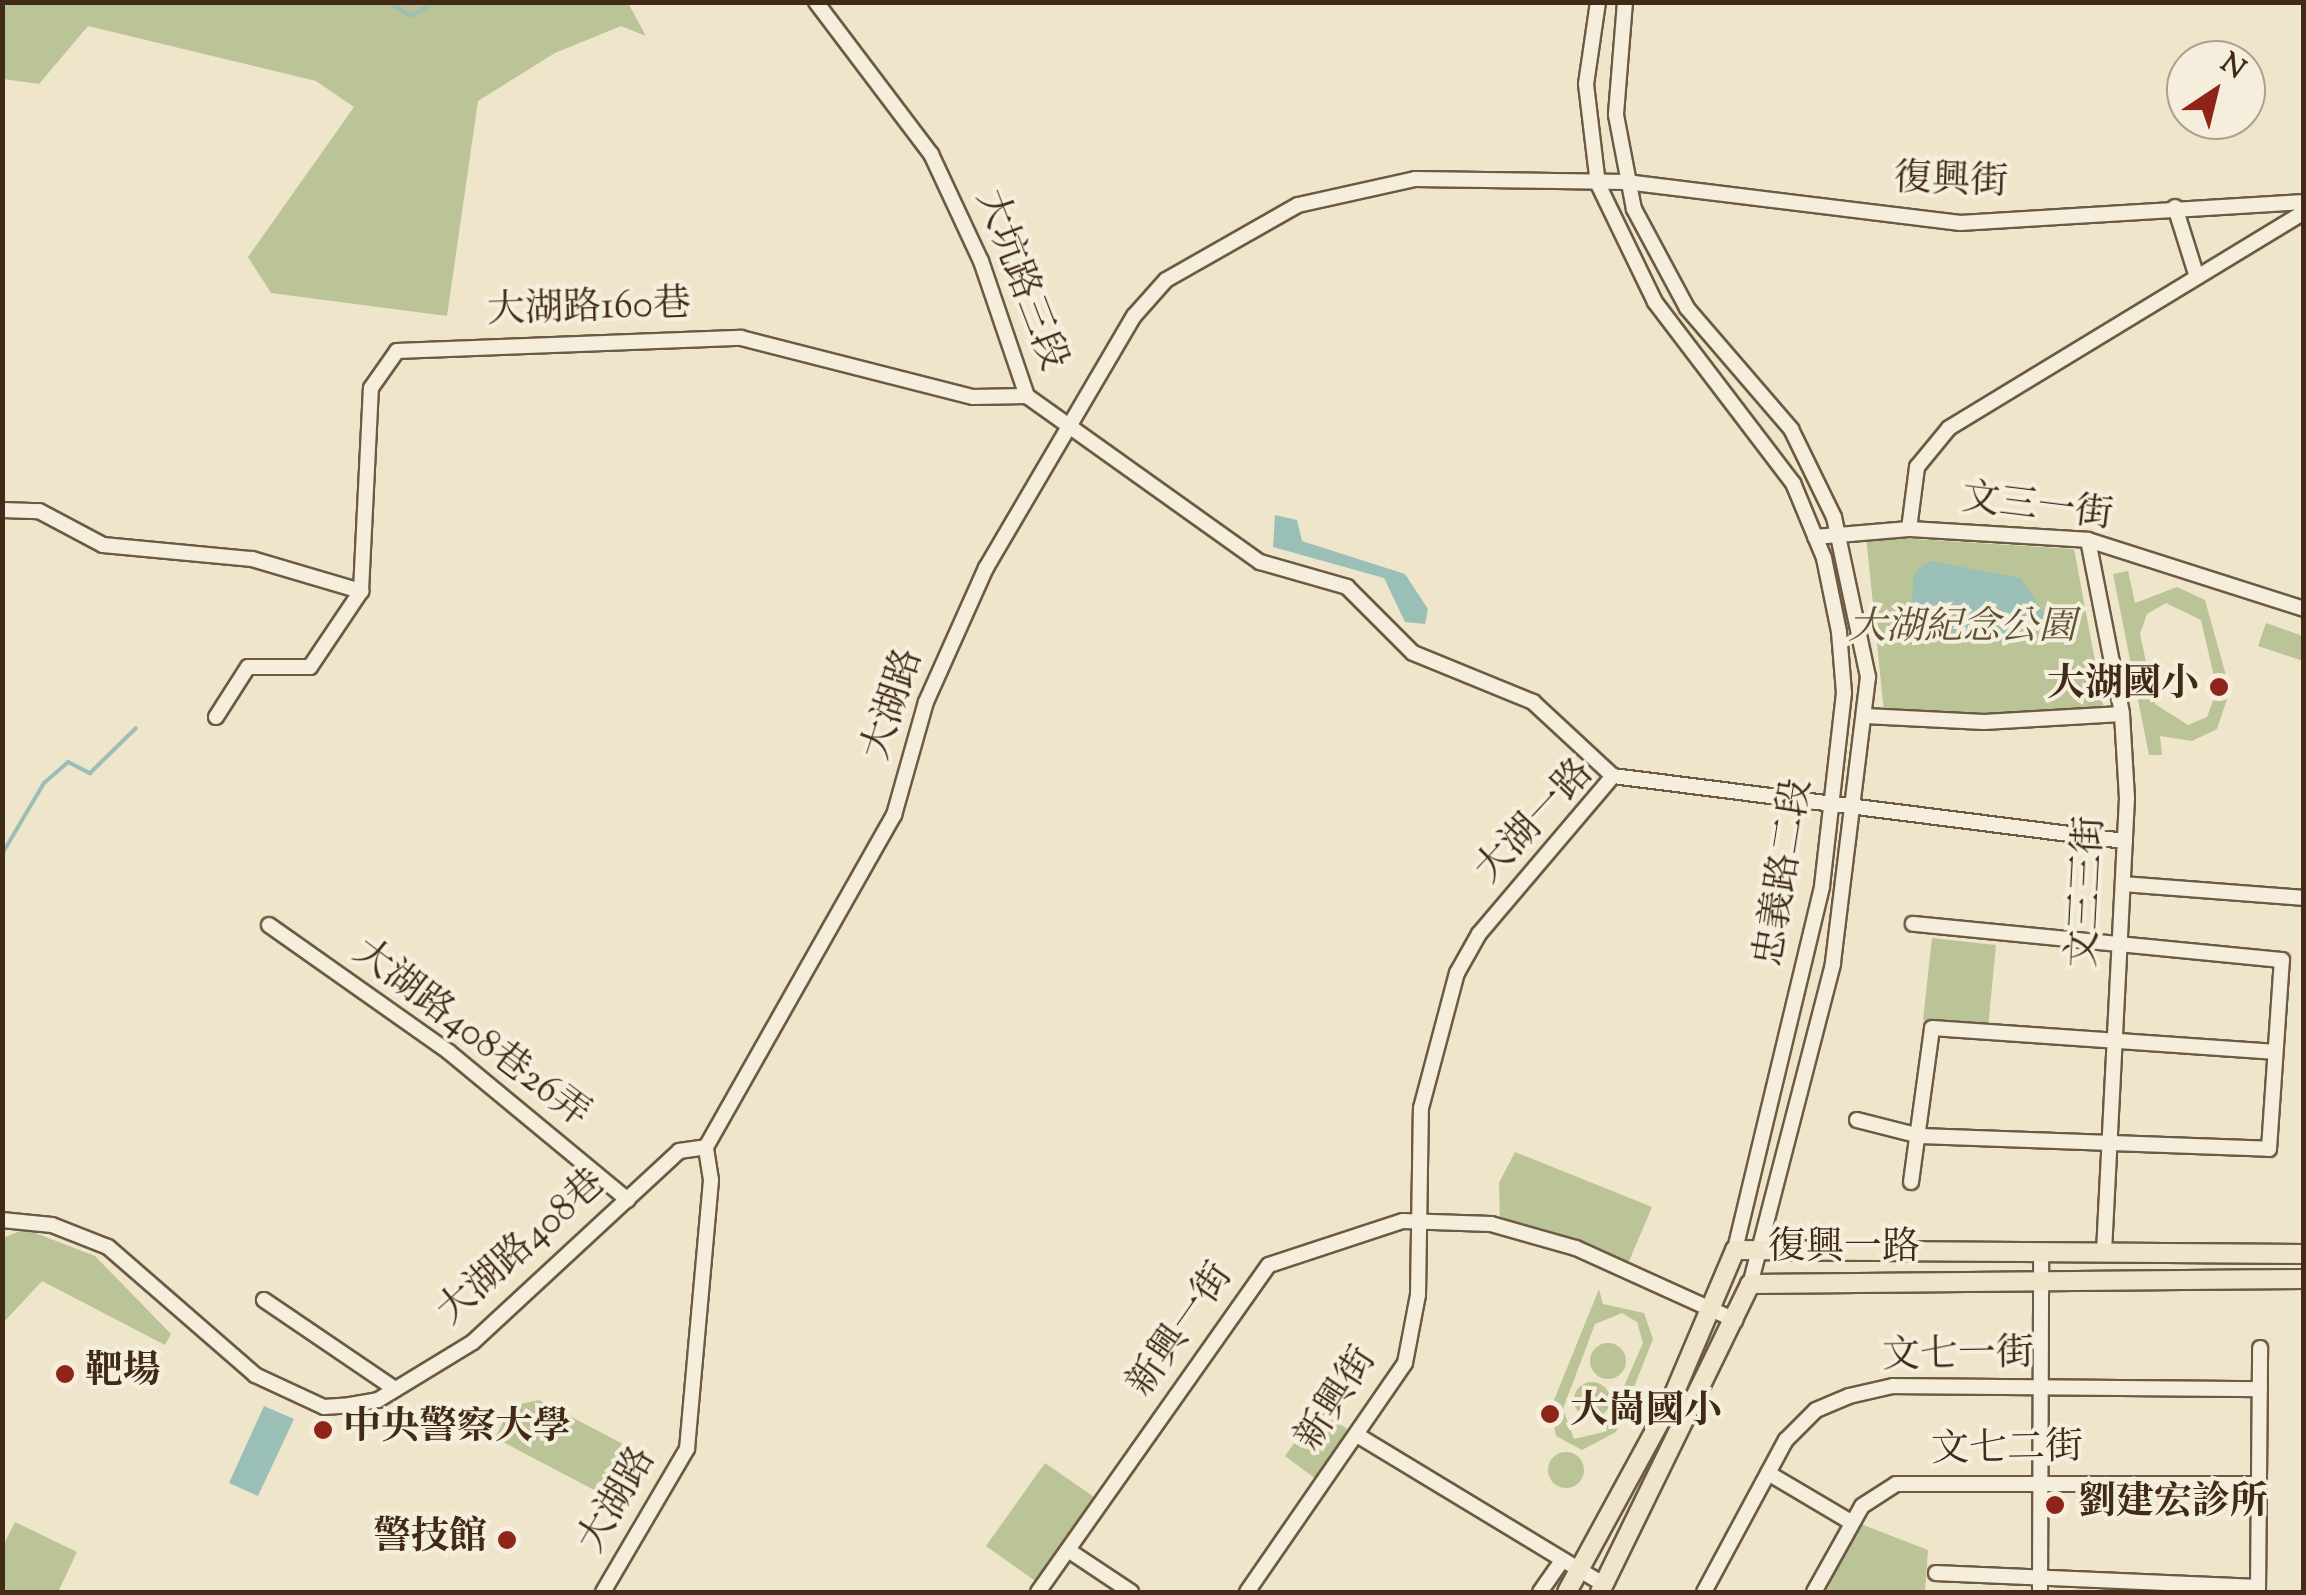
<!DOCTYPE html>
<meta charset="utf-8">
<style>
body{margin:0}
#map{position:relative;width:2306px;height:1595px;overflow:hidden;background:#efe5ca;font-family:"Sorts Mill Goudy","Noto Serif TC",serif}
div>[style]{position:absolute}
.green>*{inset:0;background:#bac496}
.round{border-radius:50%}
.water>*{inset:0;background:#9abfb7}
.stream>*{height:4px;margin:-2px;padding:0 2px;transform-origin:2px;border-radius:2px;background:#9abfb7}
.roads{filter:drop-shadow(2px 0 #6c5a43) drop-shadow(-2px 0 #6c5a43) drop-shadow(0 2px #6c5a43) drop-shadow(0 -2px #6c5a43)}
.minor>*{height:14px;margin:-7px;padding:0 7px;transform-origin:7px;border-radius:7px;background:#f5eedd}
.major>*{height:18px;margin:-9px;padding:0 9px;transform-origin:9px;border-radius:9px;background:#efe5ca}
.dots>*{width:28px;height:28px;translate:-50% -50%;box-sizing:border-box;border:5px solid #f5eedd;border-radius:50%}
span{translate:-50% -50%;white-space:nowrap;text-align:center;line-height:1.15;-webkit-text-stroke:8px #f5eedd;paint-order:stroke}
.street-label{font-size:38px;color:#412b16}
.park-label{font-size:38px;color:#5f5136;font-style:italic}
.poi-label{font-size:38px;color:#412b16;font-weight:700}
.right{translate:-100% -50%;text-align:right}
.left{translate:0 -50%;text-align:left}
.frame{position:absolute;inset:0;border:5px solid #412b16;pointer-events:none}
.north{position:absolute;left:2166px;top:40px;width:100px;height:100px;box-sizing:border-box;background:#f5eedd;border:2px solid #ada08d;border-radius:50%;rotate:35deg;font-size:28px;font-weight:700;line-height:40px;text-align:center;color:#412b16}
.north::after{content:'';display:block;margin:auto;width:35px;height:45px;background:#8f2418;clip-path:polygon(50% 0,100% 100%,50% 72%,0 100%)}
</style>
<div id="map">
<div class="green">
<div style="clip-path:polygon(2px 3px,628px 3px,646px 36px,621px 26px,555px 53px,478px 101px,447px 316px,271px 293px,248px 257px,354px 107px,316px 81px,88px 26px,39px 84px,3px 79px)"></div>
<div style="clip-path:polygon(1866px 536px,2074px 549px,2105px 714px,1942px 720px,1884px 712px)"></div>
<div style="clip-path:polygon(evenodd,2128px 571px,2135px 603px,2177px 587px,2205px 600px,2230px 690px,2217px 729px,2192px 741px,2160px 736px,2162px 755px,2149px 755px,2113px 574px,2128px 571px,2166px 603px,2201px 620px,2217px 690px,2207px 717px,2188px 725px,2155px 704px,2140px 634px,2147px 614px,2166px 603px)"></div>
<div style="clip-path:polygon(2266px 623px,2303px 636px,2303px 661px,2258px 646px)"></div>
<div style="clip-path:polygon(1932px 938px,1996px 945px,1988px 1028px,1923px 1020px)"></div>
<div style="clip-path:polygon(1515px 1152px,1652px 1207px,1627px 1266px,1500px 1222px,1499px 1183px)"></div>
<div style="clip-path:polygon(25px 1229px,95px 1256px,171px 1334px,165px 1345px,42px 1281px,3px 1323px,3px 1238px)"></div>
<div style="clip-path:polygon(evenodd,1599px 1289px,1603px 1304px,1644px 1313px,1653px 1339px,1616px 1432px,1582px 1450px,1556px 1436px,1550px 1410px,1599px 1289px,1622px 1313px,1637px 1322px,1643px 1343px,1604px 1432px,1574px 1439px,1563px 1409px,1595px 1324px,1622px 1313px)"></div>
<div class="round" style="left:1590px;top:1343px;width:36px;height:36px"></div>
<div class="round" style="left:1574px;top:1382px;width:36px;height:36px"></div>
<div style="clip-path:polygon(539px 1400px,623px 1444px,598px 1492px,495px 1438px,511px 1406px)"></div>
<div style="clip-path:polygon(1318px 1409px,1350px 1431px,1316px 1479px,1285px 1456px)"></div>
<div class="round" style="left:1548px;top:1452px;width:36px;height:36px"></div>
<div style="clip-path:polygon(1045px 1463px,1097px 1499px,1038px 1583px,986px 1546px)"></div>
<div style="clip-path:polygon(15px 1522px,77px 1552px,58px 1592px,3px 1592px,3px 1546px)"></div>
<div style="clip-path:polygon(1858px 1523px,1928px 1550px,1925px 1592px,1826px 1592px)"></div>
</div>
<div class="water">
<div style="clip-path:polygon(1275px 515px,1297px 520px,1302px 541px,1405px 574px,1428px 609px,1425px 624px,1405px 622px,1384px 578px,1273px 547px)"></div>
<div style="clip-path:polygon(1930px 561px,2021px 578px,2047px 618px,2006px 643px,1924px 629px,1911px 606px,1914px 573px)"></div>
<div style="clip-path:polygon(264px 1406px,294px 1419px,258px 1496px,229px 1483px)"></div>
</div>
<div class="stream">
<div style="left:330px;top:2px;width:4px"></div>
<div style="left:388px;top:2px;width:27px;rotate:31deg"></div>
<div style="left:411px;top:16px;width:27px;rotate:-31deg"></div>
<div style="left:481px;top:2px;width:3px;rotate:45deg"></div>
<div style="left:2px;top:854px;width:82px;rotate:-59.4deg"></div>
<div style="left:44px;top:783px;width:32px;rotate:-41deg"></div>
<div style="left:68px;top:762px;width:25px;rotate:27deg"></div>
<div style="left:90px;top:773px;width:64px;rotate:-44.4deg"></div>
</div>
<div class="roads">
<div class="minor">
<div style="left:816px;top:2px;width:191px;rotate:52.9deg"></div>
<div style="left:931px;top:154px;width:118px;rotate:65deg"></div>
<div style="left:981px;top:261px;width:143px;rotate:71.2deg"></div>
<div style="left:1027px;top:396px;width:286px;rotate:35.5deg"></div>
<div style="left:1260px;top:562px;width:91px;rotate:16deg"></div>
<div style="left:1347px;top:587px;width:93px;rotate:45deg"></div>
<div style="left:1413px;top:653px;width:130px;rotate:22.2deg"></div>
<div style="left:1533px;top:702px;width:109px;rotate:42.8deg"></div>
<div style="left:1598px;top:2px;width:83px;rotate:98.3deg"></div>
<div style="left:1586px;top:84px;width:101px;rotate:83.2deg"></div>
<div style="left:1598px;top:184px;width:131px;rotate:64.2deg"></div>
<div style="left:1655px;top:302px;width:228px;rotate:52.7deg"></div>
<div style="left:1793px;top:483px;width:81px;rotate:67.5deg"></div>
<div style="left:1824px;top:558px;width:76px;rotate:78.5deg"></div>
<div style="left:1839px;top:632px;width:61px;rotate:85.3deg"></div>
<div style="left:1844px;top:693px;width:195px;rotate:96.5deg"></div>
<div style="left:1822px;top:887px;width:373px;rotate:103.5deg"></div>
<div style="left:1625px;top:2px;width:113px;rotate:94.6deg"></div>
<div style="left:1616px;top:115px;width:96px;rotate:79.2deg"></div>
<div style="left:1634px;top:209px;width:112px;rotate:61.8deg"></div>
<div style="left:1687px;top:308px;width:160px;rotate:49.3deg"></div>
<div style="left:1791px;top:429px;width:98px;rotate:64deg"></div>
<div style="left:1834px;top:517px;width:164px;rotate:78deg"></div>
<div style="left:1868px;top:677px;width:289px;rotate:97deg"></div>
<div style="left:1833px;top:964px;width:331px;rotate:104.5deg"></div>
<div style="left:2175px;top:207px;width:73px;rotate:72.6deg"></div>
<div style="left:2px;top:510px;width:37px;rotate:2deg"></div>
<div style="left:39px;top:511px;width:72px;rotate:28deg"></div>
<div style="left:103px;top:545px;width:150px;rotate:5.4deg"></div>
<div style="left:252px;top:559px;width:114px;rotate:16.4deg"></div>
<div style="left:1909px;top:529px;width:63px;rotate:-82.6deg"></div>
<div style="left:1917px;top:467px;width:50px;rotate:-50.6deg"></div>
<div style="left:1949px;top:428px;width:416px;rotate:-31.3deg"></div>
<div style="left:1815px;top:537px;width:94px;rotate:-4.9deg"></div>
<div style="left:1909px;top:529px;width:179px;rotate:3.5deg"></div>
<div style="left:2088px;top:540px;width:227px;rotate:17.7deg"></div>
<div style="left:2088px;top:540px;width:177px;rotate:78.9deg"></div>
<div style="left:2122px;top:714px;width:84px;rotate:86.6deg"></div>
<div style="left:2127px;top:798px;width:454px;rotate:92.9deg"></div>
<div style="left:1865px;top:716px;width:119px;rotate:2.9deg"></div>
<div style="left:1984px;top:722px;width:138px;rotate:-3.3deg"></div>
<div style="left:216px;top:717px;width:59px;rotate:-57.4deg"></div>
<div style="left:248px;top:667px;width:62px"></div>
<div style="left:310px;top:667px;width:92px;rotate:-56.1deg"></div>
<div style="left:361px;top:591px;width:203px;rotate:-87.2deg"></div>
<div style="left:371px;top:388px;width:45px;rotate:-54.9deg"></div>
<div style="left:397px;top:351px;width:344px;rotate:-2.2deg"></div>
<div style="left:741px;top:338px;width:239px;rotate:14.3deg"></div>
<div style="left:973px;top:397px;width:54px;rotate:-1.1deg"></div>
<div style="left:1613px;top:776px;width:516px;rotate:7.24deg"></div>
<div style="left:2123px;top:884px;width:182px;rotate:4.4deg"></div>
<div style="left:269px;top:925px;width:220px;rotate:35.2deg"></div>
<div style="left:449px;top:1052px;width:232px;rotate:39.6deg"></div>
<div style="left:1857px;top:1120px;width:65px;rotate:14.3deg"></div>
<div style="left:1920px;top:1136px;width:349px;rotate:2.1deg"></div>
<div style="left:2269px;top:1149px;width:189px;rotate:-86.1deg"></div>
<div style="left:2282px;top:960px;width:371px;rotate:-174.4deg"></div>
<div style="left:1911px;top:1182px;width:155px;rotate:-82.2deg"></div>
<div style="left:1932px;top:1028px;width:342px;rotate:4deg"></div>
<div style="left:2px;top:1220px;width:50px;rotate:5.7deg"></div>
<div style="left:52px;top:1225px;width:60px;rotate:21.4deg"></div>
<div style="left:108px;top:1247px;width:195px;rotate:41deg"></div>
<div style="left:255px;top:1375px;width:76px;rotate:24.9deg"></div>
<div style="left:324px;top:1407px;width:26px;rotate:-4deg"></div>
<div style="left:350px;top:1405px;width:28px;rotate:-10deg"></div>
<div style="left:378px;top:1400px;width:111px;rotate:-31.4deg"></div>
<div style="left:473px;top:1342px;width:281px;rotate:-42.8deg"></div>
<div style="left:679px;top:1151px;width:27px;rotate:-8deg"></div>
<div style="left:264px;top:1300px;width:158px;rotate:34.2deg"></div>
<div style="left:1357px;top:1435px;width:290px;rotate:31.2deg"></div>
<div style="left:1768px;top:1473px;width:96px;rotate:30.6deg"></div>
<div style="left:1068px;top:1550px;width:76px;rotate:33.7deg"></div>
<div style="left:1936px;top:1573px;width:322px;rotate:2.5deg"></div>
<div style="left:603px;top:1592px;width:166px;rotate:-59.6deg"></div>
<div style="left:687px;top:1449px;width:270px;rotate:-84.9deg"></div>
<div style="left:711px;top:1180px;width:33px;rotate:-99deg"></div>
<div style="left:706px;top:1147px;width:382px;rotate:-60.5deg"></div>
<div style="left:894px;top:815px;width:117px;rotate:-74.2deg"></div>
<div style="left:926px;top:702px;width:147px;rotate:-65.9deg"></div>
<div style="left:986px;top:568px;width:292px;rotate:-59.6deg"></div>
<div style="left:1134px;top:316px;width:48px;rotate:-48.4deg"></div>
<div style="left:1166px;top:280px;width:152px;rotate:-29.6deg"></div>
<div style="left:1298px;top:205px;width:120px;rotate:-12.5deg"></div>
<div style="left:1415px;top:179px;width:211px;rotate:0.8deg"></div>
<div style="left:1626px;top:182px;width:337px;rotate:7deg"></div>
<div style="left:1960px;top:223px;width:345px;rotate:-3.5deg"></div>
<div style="left:1038px;top:1592px;width:400px;rotate:-54.8deg"></div>
<div style="left:1269px;top:1265px;width:141px;rotate:-18.2deg"></div>
<div style="left:1403px;top:1221px;width:88px;rotate:2deg"></div>
<div style="left:1491px;top:1224px;width:88px;rotate:15.8deg"></div>
<div style="left:1576px;top:1248px;width:175px;rotate:24.4deg"></div>
<div style="left:1247px;top:1592px;width:278px;rotate:-55.4deg"></div>
<div style="left:1405px;top:1363px;width:69px;rotate:-79.2deg"></div>
<div style="left:1418px;top:1295px;width:187px;rotate:-89.1deg"></div>
<div style="left:1421px;top:1108px;width:140px;rotate:-75.1deg"></div>
<div style="left:1457px;top:973px;width:45px;rotate:-60.6deg"></div>
<div style="left:1479px;top:934px;width:207px;rotate:-49.7deg"></div>
<div style="left:1540px;top:1592px;width:37px;rotate:-55deg"></div>
<div style="left:1704px;top:1592px;width:173px;rotate:-61.7deg"></div>
<div style="left:1786px;top:1440px;width:42px;rotate:-45deg"></div>
<div style="left:1816px;top:1410px;width:36px;rotate:-23deg"></div>
<div style="left:1849px;top:1396px;width:45px;rotate:-12.8deg"></div>
<div style="left:1893px;top:1386px;width:367px;rotate:0.5deg"></div>
<div style="left:1814px;top:1592px;width:98px;rotate:-60.8deg"></div>
<div style="left:1862px;top:1506px;width:40px;rotate:-32.9deg"></div>
<div style="left:1896px;top:1484px;width:362px"></div>
<div style="left:2040px;top:1592px;width:341px;rotate:-89.8deg"></div>
<div style="left:2258px;top:1592px;width:244px;rotate:-89.5deg"></div>
</div>
<div class="major">
<div style="left:1735px;top:1250px;width:569px;rotate:0.4deg"></div>
<div style="left:1750px;top:1284px;width:554px;rotate:-0.52deg"></div>
<div style="left:1567px;top:1592px;width:217px;rotate:-61.4deg"></div>
<div style="left:1671px;top:1401px;width:164px;rotate:-67deg"></div>
<div style="left:1600px;top:1592px;width:343px;rotate:-64deg"></div>
</div>
</div>
<div class="dots">
<div style="left:2219px;top:687px;background:#8f2418"></div>
<div style="left:65px;top:1374px;background:#8f2418"></div>
<div style="left:1550px;top:1414px;background:#8f2418"></div>
<div style="left:323px;top:1430px;background:#8f2418"></div>
<div style="left:2055px;top:1505px;background:#8f2418"></div>
<div style="left:507px;top:1540px;background:#8f2418"></div>
</div>
<div class="street-label">
<span style="left:1951px;top:183px;rotate:2deg">復興街</span>
<span style="left:1019px;top:281px;rotate:69deg">大坑路三段</span>
<span style="left:589px;top:310px;rotate:-2deg">大湖路160巷</span>
<span style="left:2037px;top:509px;rotate:7deg">文三一街</span>
<span style="left:895px;top:705px;rotate:-72deg">大湖路</span>
<span style="left:1536px;top:823px;rotate:-47deg">大湖一路</span>
<span style="left:1786px;top:873px;rotate:-81deg">忠義路二段</span>
<span style="left:2089px;top:892px;rotate:-87deg">文三三街</span>
<span style="left:470px;top:1035px;rotate:37deg">大湖路408巷26弄</span>
<span style="left:523px;top:1249px;rotate:-42deg">大湖路408巷</span>
<span style="left:1844px;top:1250px">復興一路</span>
<span style="left:1182px;top:1331px;rotate:-55deg">新興一街</span>
<span style="left:1958px;top:1357px;rotate:-1deg">文七一街</span>
<span style="left:1338px;top:1400px;rotate:-57deg">新興街</span>
<span style="left:2007px;top:1451px;rotate:-1deg">文七二街</span>
<span style="left:619px;top:1501px;rotate:-60deg">大湖路</span>
</div>
<div class="park-label">
<span style="left:1962px;top:630px">大湖紀念公園</span>
</div>
<div class="poi-label">
<span class="right" style="left:2199px;top:687px">大湖國小</span>
<span class="left" style="left:85px;top:1374px">靶場</span>
<span class="left" style="left:1570px;top:1414px">大崗國小</span>
<span class="left" style="left:343px;top:1430px">中央警察大學</span>
<span class="left" style="left:2078px;top:1505px">劉建宏診所</span>
<span class="right" style="left:487px;top:1540px">警技館</span>
</div>
<div class="frame"></div>
<div class="north">N</div>
</div>
